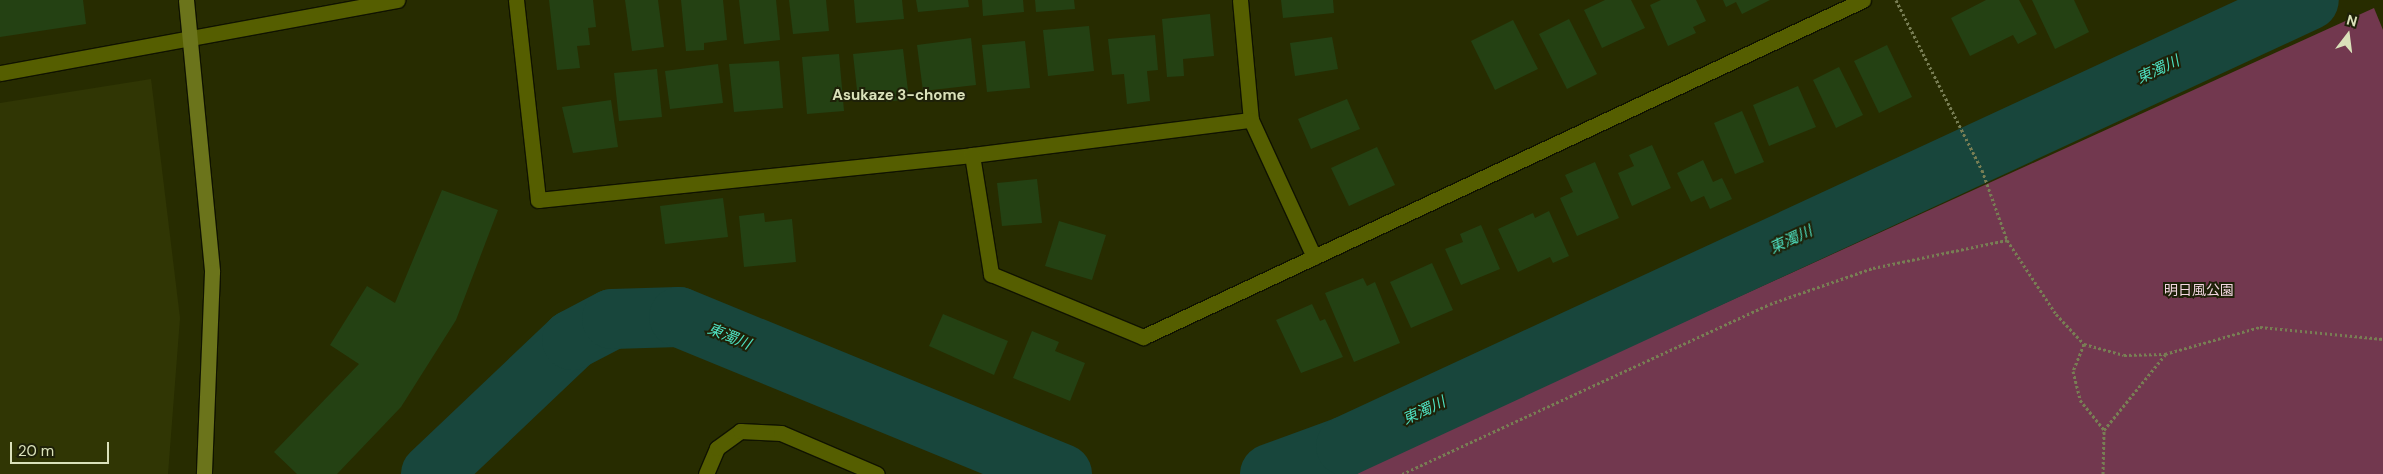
<!DOCTYPE html>
<meta charset="utf-8">
<style>
body{margin:0}
#map{position:relative;width:2383px;height:474px;overflow:hidden;background:#272c00;font-family:"DM Sans","Noto Sans JP",sans-serif}
div>[style]{position:absolute}
.built>*{inset:0;background:#303604}
.green>*{inset:0;background:#72384f}
.river>*{height:60px;margin:-30px;padding:0 30px;transform-origin:30px;border-radius:30px;background:#18463c}
.building>*{inset:0;background:#244113}
.path>*{height:3px;margin-top:-1.5px;transform-origin:0;background:repeating-linear-gradient(90deg,#787e54 0 2.5px,transparent 0 5px)}
.roads{filter:drop-shadow(1px 0 #101300) drop-shadow(-1px 0 #101300) drop-shadow(0 1px #101300) drop-shadow(0 -1px #101300)}
.street>*{height:15px;margin:-7.5px;padding:0 7.5px;transform-origin:7.5px;border-radius:7.5px;background:#555e00}
.secondary>*{height:15px;margin:-7.5px;padding:0 7.5px;transform-origin:7.5px;border-radius:7.5px;background:#6b741b}
span{translate:-50% -50%;white-space:nowrap;text-align:center;line-height:1.15;-webkit-text-stroke:4px #1e2108;paint-order:stroke}
.park-label{font-size:14px;color:#f3d7e1}
.water-label{font-size:15px;color:#4ee0c1;font-style:italic}
.neighbourhood-label{font-size:15px;color:#dae1ba;font-weight:700}
.north{position:absolute;left:2323px;top:10px;width:50px;height:50px;-webkit-text-stroke:4px #1e2108;paint-order:stroke;rotate:15deg;font-size:14px;font-weight:700;line-height:20px;text-align:center;color:#dae1ba}
.north::after{content:'';display:block;margin:auto;width:18px;height:22px;background:#dae1ba;clip-path:polygon(50% 0,100% 100%,50% 72%,0 100%)}
.scale{position:absolute;left:10px;top:442px;width:99px;height:22px;box-sizing:border-box;border:2px solid #dae1ba;border-top:0;padding-left:6px;font-size:15px;line-height:18px;white-space:nowrap;color:#dae1ba;-webkit-text-stroke:4px #1e2108;paint-order:stroke}
</style>
<div id="map">
<div class="built">
<div style="clip-path:polygon(151px 79px,180px 318px,168px 474px,0 474px,0 103px)"></div>
</div>
<div class="green">
<div style="clip-path:polygon(2374px 8px,2383px 30px,2383px 474px,1349px 474px)"></div>
</div>
<div class="river">
<div style="left:431px;top:474px;width:195px;rotate:-43.5deg"></div>
<div style="left:572px;top:340px;width:45px;rotate:-27.7deg"></div>
<div style="left:612px;top:319px;width:67px;rotate:-1.7deg"></div>
<div style="left:679px;top:317px;width:414px;rotate:22.3deg"></div>
<div style="left:1270px;top:474px;width:81px;rotate:-20.2deg"></div>
<div style="left:1346px;top:446px;width:1061px;rotate:-24.85deg"></div>
</div>
<div class="building">
<div style="clip-path:polygon(0 0,83px 0,86px 24px,0 37px)"></div>
<div style="clip-path:polygon(549px 0,593px 0,596px 27px,588px 28px,590px 45px,577px 46px,580px 68px,557px 70px)"></div>
<div style="clip-path:polygon(625px 0,658px 0,664px 47px,632px 51px)"></div>
<div style="clip-path:polygon(681px 0,723px 0,727px 40px,704px 43px,704px 50px,686px 51px)"></div>
<div style="clip-path:polygon(739px 0,776px 0,780px 40px,744px 44px)"></div>
<div style="clip-path:polygon(789px 0,826px 0,829px 31px,793px 34px)"></div>
<div style="clip-path:polygon(854px 0,902px 0,904px 19px,856px 23px)"></div>
<div style="clip-path:polygon(916px 0,968px 0,969px 7px,918px 12px)"></div>
<div style="clip-path:polygon(982px 0,1023px 0,1024px 12px,983px 16px)"></div>
<div style="clip-path:polygon(1035px 0,1074px 0,1075px 9px,1036px 12px)"></div>
<div style="clip-path:polygon(1281px 0,1333px 0,1334px 13px,1283px 18px)"></div>
<div style="clip-path:polygon(1605px 0,1631px 0,1645px 28px,1602px 48px,1584px 10px)"></div>
<div style="clip-path:polygon(1661px 0,1696px 0,1706px 21px,1693px 27px,1696px 33px,1668px 46px,1650px 5px)"></div>
<div style="clip-path:polygon(1723px 0,1770px 0,1742px 14px,1736px 2px,1726px 7px)"></div>
<div style="clip-path:polygon(1986px 0,2019px 0,2037px 34px,2018px 44px,2013px 35px,1970px 56px,1951px 18px)"></div>
<div style="clip-path:polygon(2032px 0,2074px 0,2089px 32px,2055px 49px)"></div>
<div style="clip-path:polygon(1210px 14px,1214px 56px,1183px 59px,1184px 76px,1167px 77px,1162px 19px)"></div>
<div style="clip-path:polygon(1569px 19px,1597px 74px,1567px 89px,1539px 34px)"></div>
<div style="clip-path:polygon(1513px 20px,1538px 69px,1495px 90px,1471px 41px)"></div>
<div style="clip-path:polygon(1089px 26px,1094px 71px,1048px 76px,1043px 30px)"></div>
<div style="clip-path:polygon(1155px 35px,1158px 70px,1147px 71px,1150px 101px,1127px 104px,1124px 74px,1112px 75px,1108px 39px)"></div>
<div style="clip-path:polygon(1332px 37px,1338px 69px,1295px 76px,1290px 43px)"></div>
<div style="clip-path:polygon(971px 38px,976px 85px,923px 91px,917px 45px)"></div>
<div style="clip-path:polygon(1025px 41px,1030px 88px,987px 92px,982px 45px)"></div>
<div style="clip-path:polygon(1887px 45px,1912px 97px,1879px 113px,1854px 61px)"></div>
<div style="clip-path:polygon(903px 49px,909px 99px,886px 102px,885px 95px,858px 99px,853px 54px)"></div>
<div style="clip-path:polygon(839px 54px,844px 111px,807px 114px,802px 57px)"></div>
<div style="clip-path:polygon(779px 61px,783px 108px,734px 112px,729px 64px)"></div>
<div style="clip-path:polygon(718px 64px,723px 103px,670px 109px,665px 71px)"></div>
<div style="clip-path:polygon(1839px 67px,1863px 115px,1836px 128px,1813px 80px)"></div>
<div style="clip-path:polygon(657px 69px,662px 117px,619px 121px,614px 73px)"></div>
<div style="clip-path:polygon(1798px 86px,1816px 127px,1769px 146px,1753px 105px)"></div>
<div style="clip-path:polygon(1347px 99px,1360px 129px,1311px 149px,1298px 119px)"></div>
<div style="clip-path:polygon(611px 100px,618px 147px,573px 153px,562px 107px)"></div>
<div style="clip-path:polygon(1742px 111px,1764px 162px,1735px 174px,1714px 123px)"></div>
<div style="clip-path:polygon(1652px 145px,1671px 188px,1632px 206px,1618px 173px,1634px 166px,1629px 155px)"></div>
<div style="clip-path:polygon(1377px 147px,1395px 185px,1349px 206px,1331px 168px)"></div>
<div style="clip-path:polygon(1703px 160px,1713px 182px,1722px 178px,1732px 199px,1710px 209px,1704px 196px,1691px 202px,1677px 173px)"></div>
<div style="clip-path:polygon(1595px 162px,1619px 218px,1577px 236px,1560px 198px,1573px 192px,1565px 175px)"></div>
<div style="clip-path:polygon(1037px 179px,1042px 223px,1002px 226px,997px 183px)"></div>
<div style="clip-path:polygon(442px 190px,498px 210px,456px 320px,401px 407px,337px 474px,297px 474px,274px 452px,359px 364px,330px 345px,367px 286px,395px 303px)"></div>
<div style="clip-path:polygon(723px 198px,728px 237px,665px 244px,660px 206px)"></div>
<div style="clip-path:polygon(1549px 211px,1569px 256px,1553px 263px,1550px 257px,1518px 272px,1498px 229px,1533px 213px,1535px 218px)"></div>
<div style="clip-path:polygon(764px 213px,765px 222px,792px 219px,796px 262px,744px 267px,739px 216px)"></div>
<div style="clip-path:polygon(1059px 221px,1106px 235px,1092px 280px,1045px 266px)"></div>
<div style="clip-path:polygon(1481px 225px,1500px 269px,1461px 285px,1445px 249px,1463px 242px,1460px 234px)"></div>
<div style="clip-path:polygon(1432px 263px,1453px 310px,1411px 328px,1390px 282px)"></div>
<div style="clip-path:polygon(1363px 278px,1367px 286px,1375px 282px,1400px 343px,1354px 362px,1325px 293px)"></div>
<div style="clip-path:polygon(1312px 304px,1320px 321px,1325px 319px,1343px 357px,1301px 373px,1276px 320px)"></div>
<div style="clip-path:polygon(943px 314px,1008px 341px,994px 375px,929px 346px)"></div>
<div style="clip-path:polygon(1032px 331px,1059px 342px,1055px 351px,1085px 363px,1070px 401px,1013px 378px)"></div>
</div>
<div class="path">
<div style="left:1896px;top:0;width:191px;rotate:63.2deg"></div>
<div style="left:1982px;top:170px;width:74px;rotate:70.3deg"></div>
<div style="left:2007px;top:240px;width:89px;rotate:56.5deg"></div>
<div style="left:2056px;top:314px;width:41px;rotate:47deg"></div>
<div style="left:2084px;top:344px;width:41px;rotate:15.4deg"></div>
<div style="left:2124px;top:355px;width:41px;rotate:-1.4deg"></div>
<div style="left:2165px;top:354px;width:99px;rotate:-15.9deg"></div>
<div style="left:2260px;top:327px;width:124px;rotate:5.6deg"></div>
<div style="left:2084px;top:344px;width:29px;rotate:112deg"></div>
<div style="left:2073px;top:371px;width:30px;rotate:76deg"></div>
<div style="left:2080px;top:400px;width:38px;rotate:51deg"></div>
<div style="left:1402px;top:474px;width:405px;rotate:-24.8deg"></div>
<div style="left:1770px;top:304px;width:109px;rotate:-19.3deg"></div>
<div style="left:1873px;top:268px;width:137px;rotate:-11.8deg"></div>
<div style="left:2103px;top:474px;width:44px;rotate:-88.7deg"></div>
<div style="left:2104px;top:430px;width:97px;rotate:-50.9deg"></div>
</div>
<div class="roads">
<div class="street">
<div style="left:516px;top:0;width:201px;rotate:83.7deg"></div>
<div style="left:538px;top:200px;width:436px;rotate:-5.9deg"></div>
<div style="left:972px;top:155px;width:281px;rotate:-7.2deg"></div>
<div style="left:1240px;top:0;width:121px;rotate:84.8deg"></div>
<div style="left:1251px;top:120px;width:151px;rotate:65.3deg"></div>
<div style="left:0;top:73px;width:404px;rotate:-10.4deg"></div>
<div style="left:972px;top:155px;width:121px;rotate:80.9deg"></div>
<div style="left:991px;top:274px;width:165px;rotate:22.5deg"></div>
<div style="left:1143px;top:337px;width:795px;rotate:-25.08deg"></div>
<div style="left:706px;top:474px;width:28px;rotate:-67deg"></div>
<div style="left:717px;top:448px;width:29px;rotate:-36deg"></div>
<div style="left:740px;top:431px;width:41px;rotate:2.8deg"></div>
<div style="left:781px;top:433px;width:104px;rotate:23.1deg"></div>
</div>
<div class="secondary">
<div style="left:186px;top:0;width:273px;rotate:84.5deg"></div>
<div style="left:212px;top:272px;width:202px;rotate:92.3deg"></div>
</div>
</div>
<div class="park-label">
<span style="left:2199px;top:290px">明日風公園</span>
</div>
<div class="water-label">
<span style="left:2158px;top:70px;rotate:-25deg">東濁川</span>
<span style="left:1791px;top:240px;rotate:-25deg">東濁川</span>
<span style="left:729px;top:337px;rotate:22deg">東濁川</span>
<span style="left:1424px;top:411px;rotate:-25deg">東濁川</span>
</div>
<div class="neighbourhood-label">
<span style="left:899px;top:96px">Asukaze 3-chome</span>
</div>
<div class="north">N</div>
<div class="scale">20 m</div>
</div>
